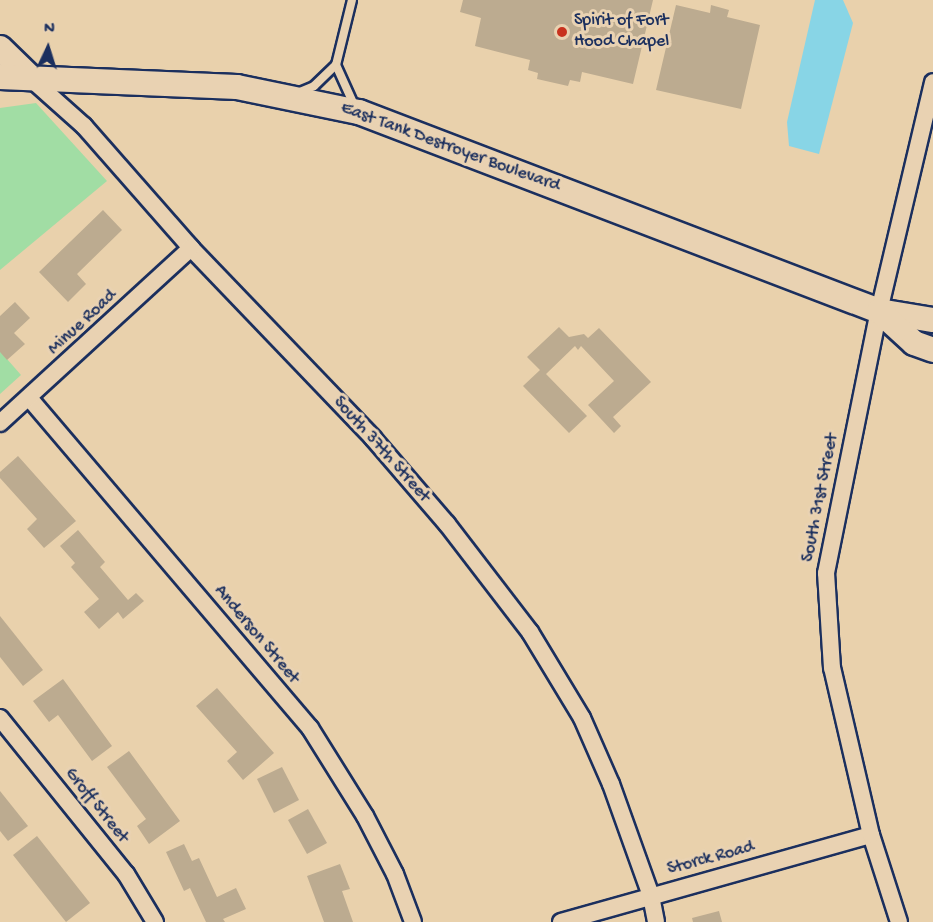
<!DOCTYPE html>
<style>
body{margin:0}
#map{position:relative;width:933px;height:922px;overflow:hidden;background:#e9d1ac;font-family:"Gochi Hand",sans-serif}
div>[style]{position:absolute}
.green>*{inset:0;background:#a1dda4}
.water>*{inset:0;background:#88d5e6}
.building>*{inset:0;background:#bcab90}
.roads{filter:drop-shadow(2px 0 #1b2f5e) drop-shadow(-2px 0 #1b2f5e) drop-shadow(0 2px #1b2f5e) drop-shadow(0 -2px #1b2f5e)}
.lane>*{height:8px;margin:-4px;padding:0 4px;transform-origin:4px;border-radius:4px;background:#e9d2b2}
.street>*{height:16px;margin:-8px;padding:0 8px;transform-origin:8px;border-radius:8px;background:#e9d2b2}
.secondary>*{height:24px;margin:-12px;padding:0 12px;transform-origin:12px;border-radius:12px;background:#e9d2b2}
.dots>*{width:16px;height:16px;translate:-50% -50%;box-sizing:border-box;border:3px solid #e9d2b2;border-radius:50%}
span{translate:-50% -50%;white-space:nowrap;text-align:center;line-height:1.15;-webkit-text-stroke:6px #e9d2b2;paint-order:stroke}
.poi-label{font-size:18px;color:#1b2f5e}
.left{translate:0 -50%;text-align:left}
.street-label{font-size:18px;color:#1b2f5e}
.north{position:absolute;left:18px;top:18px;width:60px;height:60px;-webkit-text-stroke:4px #e9d2b2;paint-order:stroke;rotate:4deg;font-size:16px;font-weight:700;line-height:24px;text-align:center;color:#1b2f5e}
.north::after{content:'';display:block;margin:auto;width:21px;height:27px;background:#1b2f5e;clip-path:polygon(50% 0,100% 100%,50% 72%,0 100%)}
</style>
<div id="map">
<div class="green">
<div style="clip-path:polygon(36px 103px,107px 181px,0 270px,0 108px)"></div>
<div style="clip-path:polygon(0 351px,21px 375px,0 394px)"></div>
</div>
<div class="water">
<div style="clip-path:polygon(815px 0,843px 0,853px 23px,819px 154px,789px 146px,787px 122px)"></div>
</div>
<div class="building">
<div style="clip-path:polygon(463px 0,653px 0,633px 84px,582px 72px,580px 82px,570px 80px,568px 86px,537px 79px,538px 73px,528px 70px,530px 60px,475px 46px,481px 18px,460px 12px)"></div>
<div style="clip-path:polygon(676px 5px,710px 13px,711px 5px,729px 10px,727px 17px,760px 25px,741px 109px,656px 90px)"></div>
<div style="clip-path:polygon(103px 210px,122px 230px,77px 274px,86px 284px,68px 302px,39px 272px)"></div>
<div style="clip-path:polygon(15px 302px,30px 318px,14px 333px,25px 344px,7px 360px,0 352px,0 316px)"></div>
<div style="clip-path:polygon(559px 327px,569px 337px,584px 334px,588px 338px,599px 328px,651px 382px,613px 417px,621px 426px,614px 433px,588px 405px,614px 381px,581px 346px,578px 350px,575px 346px,546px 374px,587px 416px,569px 433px,523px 386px,540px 370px,527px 357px)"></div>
<div style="clip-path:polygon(18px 456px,76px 521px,44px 548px,27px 529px,37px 519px,0 478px,0 472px)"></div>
<div style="clip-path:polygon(78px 530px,105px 562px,100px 567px,128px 600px,136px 593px,144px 601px,123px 619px,118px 612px,99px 629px,84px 612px,99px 599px,71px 567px,75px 563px,60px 546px)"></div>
<div style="clip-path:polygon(0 616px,43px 670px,23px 686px,0 657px)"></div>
<div style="clip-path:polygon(63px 679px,112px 746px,92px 761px,58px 715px,49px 722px,33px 701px)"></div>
<div style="clip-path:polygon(217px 688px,274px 753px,243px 780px,227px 761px,237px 752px,196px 706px)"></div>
<div style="clip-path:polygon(129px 751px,180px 821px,149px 844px,137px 826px,146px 819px,107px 767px)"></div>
<div style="clip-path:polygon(282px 767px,299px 800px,274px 813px,257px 779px)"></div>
<div style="clip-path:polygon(0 791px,28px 826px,8px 841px,0 831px)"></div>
<div style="clip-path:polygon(308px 809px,327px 843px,307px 854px,288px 820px)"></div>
<div style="clip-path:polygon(37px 836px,90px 903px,66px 922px,13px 855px)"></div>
<div style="clip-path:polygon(184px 844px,192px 861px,199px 858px,217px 897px,236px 888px,246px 909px,223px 919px,225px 922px,206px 922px,190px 888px,184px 891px,166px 852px)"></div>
<div style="clip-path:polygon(340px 864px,350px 889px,342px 891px,353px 922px,324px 922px,307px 876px)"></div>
<div style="clip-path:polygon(719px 911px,722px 922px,693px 922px,692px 918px)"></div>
</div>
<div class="roads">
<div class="lane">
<div style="left:336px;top:65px;width:67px;rotate:-76.2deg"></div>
<div style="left:300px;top:92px;width:15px;rotate:-23deg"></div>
<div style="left:314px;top:86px;width:30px;rotate:-44deg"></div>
<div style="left:336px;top:65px;width:46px;rotate:65.7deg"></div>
</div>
<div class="street">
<div style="left:29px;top:77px;width:74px;rotate:41.7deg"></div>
<div style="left:84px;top:126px;width:162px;rotate:48.7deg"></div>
<div style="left:191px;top:248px;width:263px;rotate:46.2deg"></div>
<div style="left:373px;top:438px;width:113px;rotate:49.3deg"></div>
<div style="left:447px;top:524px;width:136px;rotate:52.5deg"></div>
<div style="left:530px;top:632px;width:100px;rotate:58.8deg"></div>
<div style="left:582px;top:718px;width:72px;rotate:66.3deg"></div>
<div style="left:611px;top:784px;width:119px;rotate:70.3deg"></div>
<div style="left:651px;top:896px;width:26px;rotate:79deg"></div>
<div style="left:30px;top:399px;width:432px;rotate:49.6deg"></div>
<div style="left:310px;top:728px;width:104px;rotate:58deg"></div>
<div style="left:365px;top:816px;width:65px;rotate:62.7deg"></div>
<div style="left:395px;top:874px;width:51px;rotate:69.4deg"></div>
<div style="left:0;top:423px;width:259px;rotate:-42.5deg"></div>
<div style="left:0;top:718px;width:201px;rotate:51.1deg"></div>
<div style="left:126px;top:874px;width:56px;rotate:58.9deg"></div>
<div style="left:561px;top:922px;width:322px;rotate:-15.7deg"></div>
<div style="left:899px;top:922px;width:91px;rotate:-107.8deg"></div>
<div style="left:871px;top:835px;width:171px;rotate:-103.1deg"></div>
<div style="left:832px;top:668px;width:95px;rotate:-93.6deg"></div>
<div style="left:826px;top:573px;width:267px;rotate:-78.6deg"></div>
<div style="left:879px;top:311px;width:235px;rotate:-76.7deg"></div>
</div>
<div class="secondary">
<div style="left:0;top:48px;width:39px;rotate:44deg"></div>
<div style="left:0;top:77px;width:237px;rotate:2.4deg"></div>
<div style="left:237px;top:87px;width:125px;rotate:11.6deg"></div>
<div style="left:359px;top:112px;width:557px;rotate:20.94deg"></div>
<div style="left:879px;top:311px;width:55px;rotate:9.5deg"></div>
<div style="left:879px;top:311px;width:47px;rotate:42.4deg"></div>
<div style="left:914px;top:343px;width:20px;rotate:20deg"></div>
</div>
</div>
<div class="dots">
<div style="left:562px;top:32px;background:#c8321e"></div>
</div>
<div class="poi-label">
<span class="left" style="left:574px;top:32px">Spirit of Fort<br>Hood Chapel</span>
</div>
<div class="street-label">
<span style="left:450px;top:148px;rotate:20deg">East Tank Destroyer Boulevard</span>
<span style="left:83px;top:323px;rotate:-43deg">Minue Road</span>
<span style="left:381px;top:450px;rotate:48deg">South 37th Street</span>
<span style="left:821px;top:498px;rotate:-79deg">South 31st Street</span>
<span style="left:256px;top:635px;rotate:50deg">Anderson Street</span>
<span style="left:96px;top:806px;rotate:51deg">Groff Street</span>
<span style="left:711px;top:859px;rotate:-15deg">Storck Road</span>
</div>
<div class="north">N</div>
</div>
